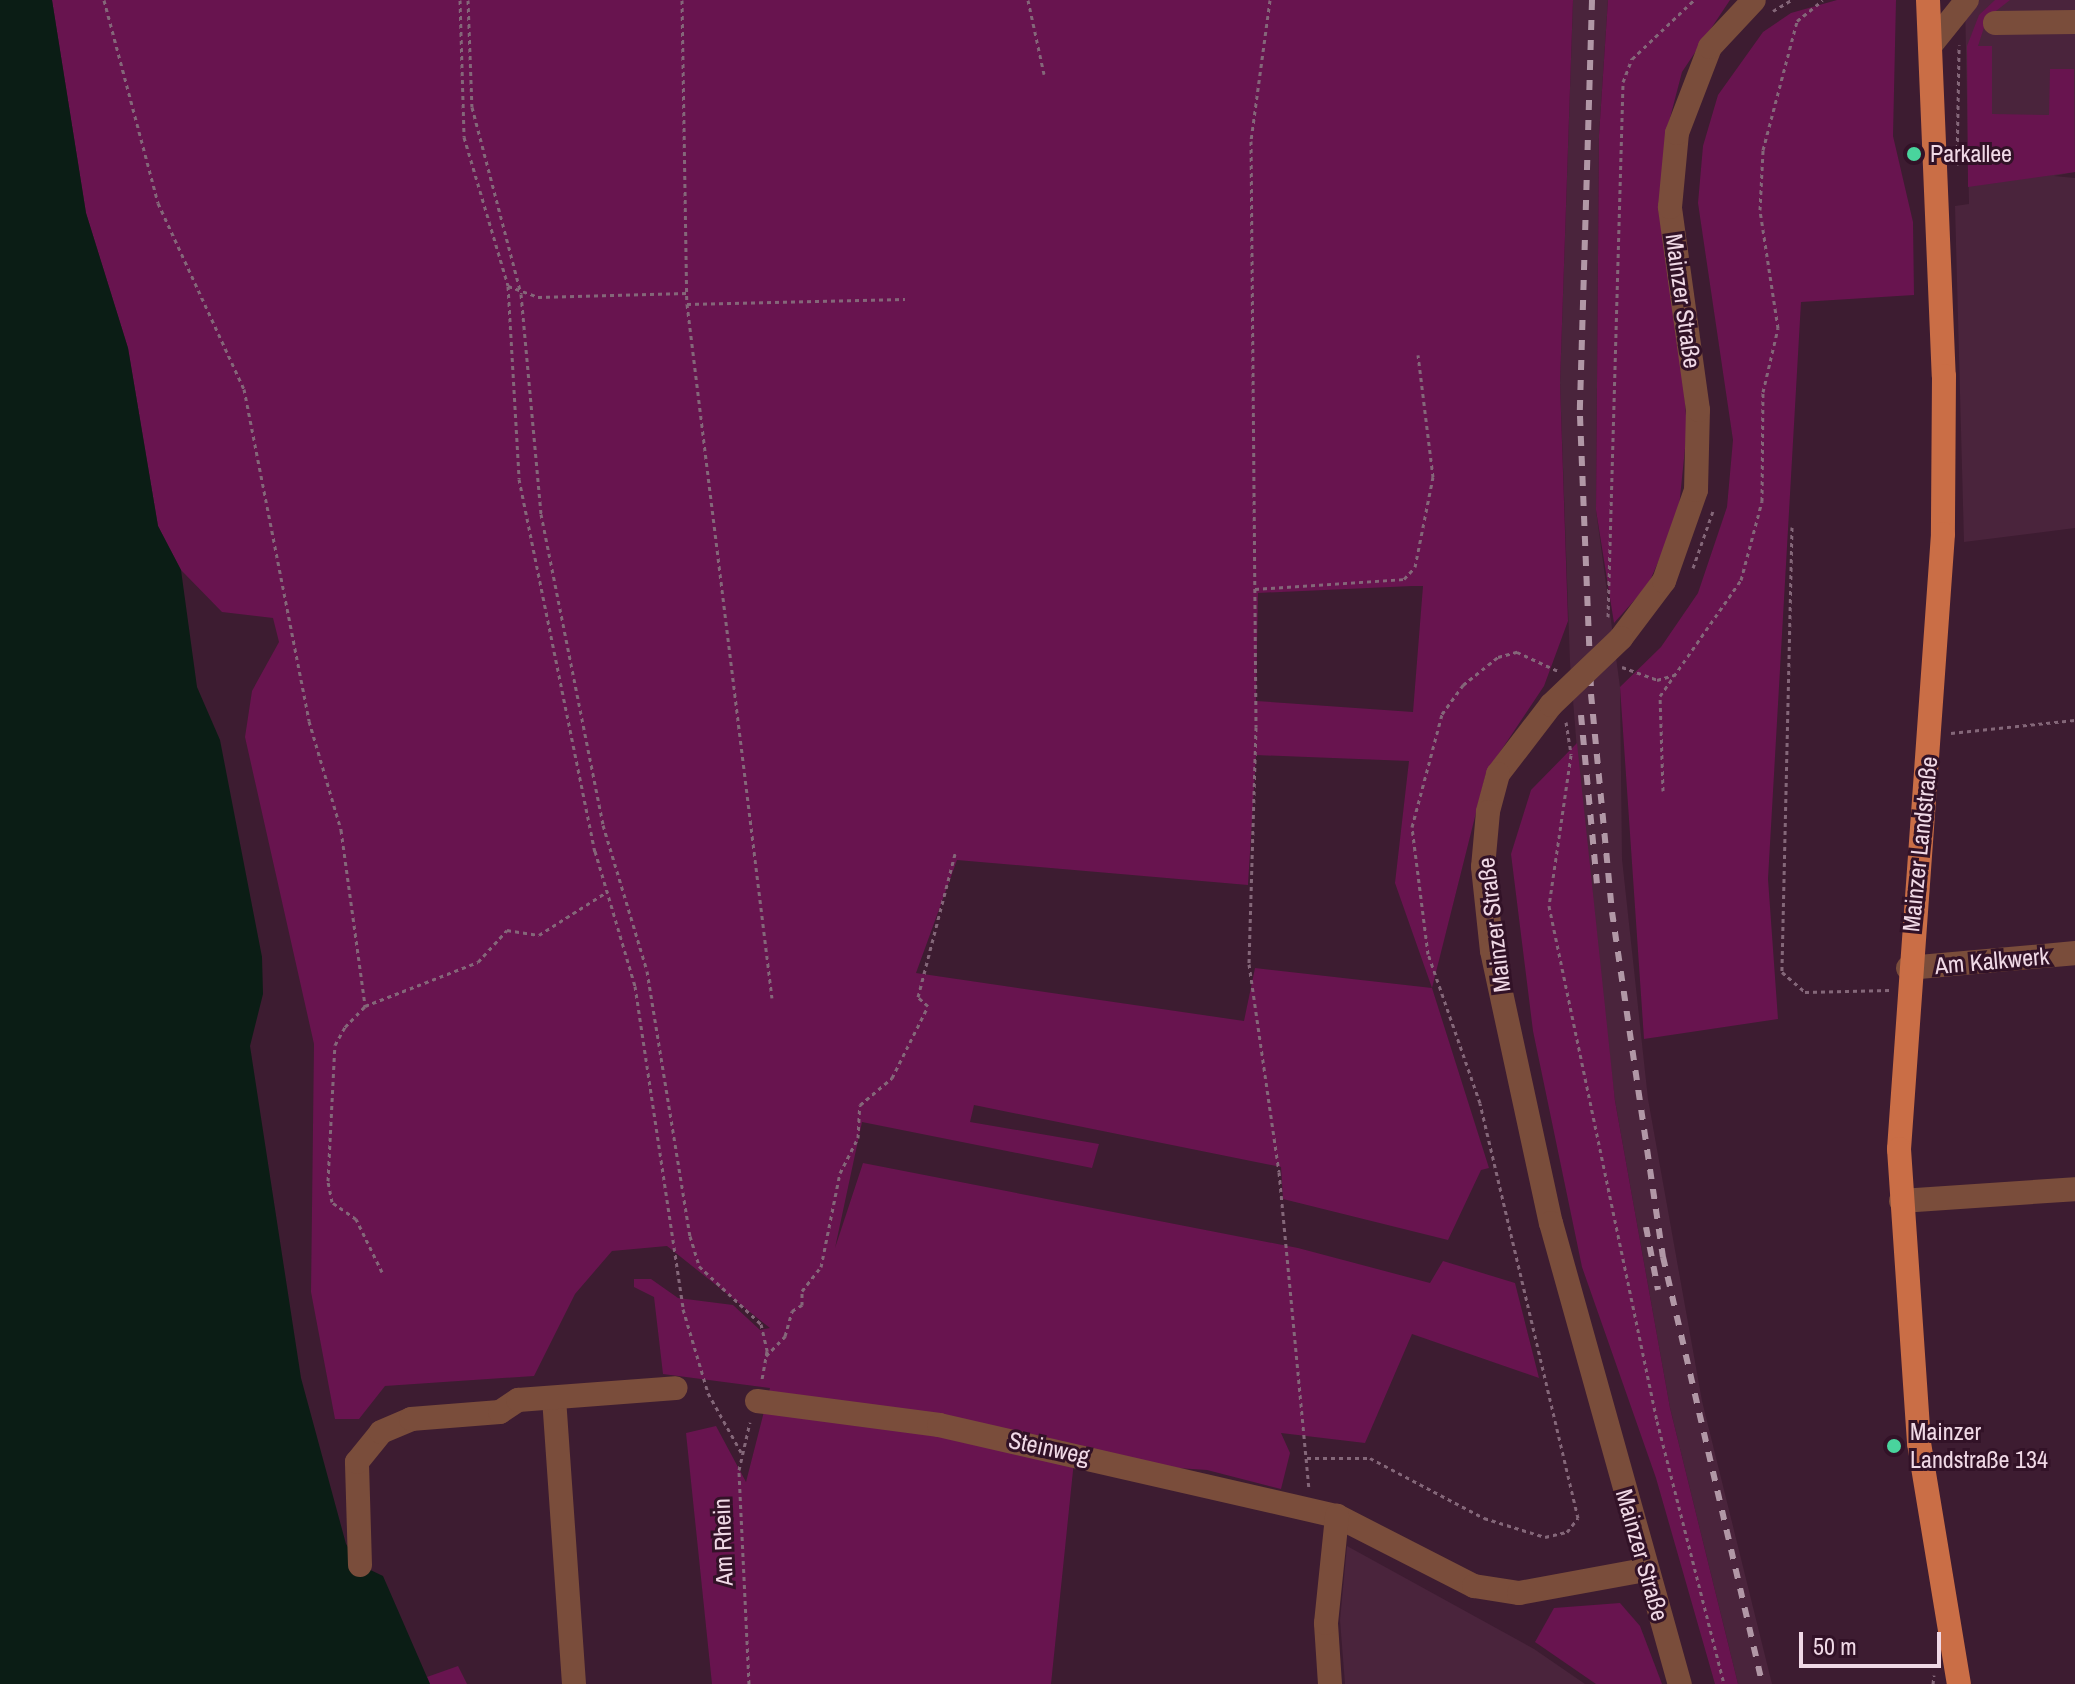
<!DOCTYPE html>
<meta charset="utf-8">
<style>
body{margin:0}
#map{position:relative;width:2075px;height:1684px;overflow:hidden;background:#3d1c31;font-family:"Archivo Narrow",sans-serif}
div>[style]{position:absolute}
.built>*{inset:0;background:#4a243c}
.green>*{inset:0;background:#68144f}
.water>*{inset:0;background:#0b1d15}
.path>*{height:3px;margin-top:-1.5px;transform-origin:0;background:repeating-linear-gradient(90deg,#846779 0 4px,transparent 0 8px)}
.minor>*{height:24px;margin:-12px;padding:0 12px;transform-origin:12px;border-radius:12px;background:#7a4d3b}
.major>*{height:24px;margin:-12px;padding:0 12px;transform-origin:12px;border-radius:12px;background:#ca6e46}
.rail>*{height:6px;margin-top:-3px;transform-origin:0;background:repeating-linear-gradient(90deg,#b197a6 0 10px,transparent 0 20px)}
.minor-bridge>*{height:24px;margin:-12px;padding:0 12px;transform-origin:12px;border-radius:12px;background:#7a4d3b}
.dots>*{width:22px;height:22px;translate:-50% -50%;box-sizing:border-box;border:4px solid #321227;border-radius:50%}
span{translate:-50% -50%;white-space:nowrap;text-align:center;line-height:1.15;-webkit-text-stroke:6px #321227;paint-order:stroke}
.poi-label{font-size:24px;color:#f0d9e6}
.left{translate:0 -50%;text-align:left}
.street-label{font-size:24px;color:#f0d9e6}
.scale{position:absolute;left:1799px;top:1632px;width:142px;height:36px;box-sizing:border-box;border:4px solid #f0d9e6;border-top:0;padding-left:10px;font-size:24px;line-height:28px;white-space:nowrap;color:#f0d9e6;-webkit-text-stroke:6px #321227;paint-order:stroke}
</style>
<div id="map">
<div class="built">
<div style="clip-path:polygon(1573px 0,1608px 0,1599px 135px,1596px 510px,1620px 687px,1622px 859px,1648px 1099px,1702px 1401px,1772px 1684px,1738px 1684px,1670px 1408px,1615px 1101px,1587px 877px,1570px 662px,1560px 383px)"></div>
<div style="clip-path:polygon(1965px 0,2075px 0,2075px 172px,2054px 176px,2075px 178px,2075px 528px,1964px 542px,1955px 206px,1969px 204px)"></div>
<div style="clip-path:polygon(1347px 1546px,1534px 1649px,1585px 1684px,1345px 1684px,1340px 1620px)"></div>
</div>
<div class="green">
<div style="clip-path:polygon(evenodd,52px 0,1573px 0,1560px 383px,1568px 621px,1544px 686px,1486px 773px,1432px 988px,1489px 1168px,1481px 1170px,1448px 1240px,1283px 1199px,1281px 1167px,974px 1105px,970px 1122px,1099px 1144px,1092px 1168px,862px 1122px,835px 1248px,863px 1163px,1298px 1248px,1430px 1283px,1443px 1261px,1515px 1283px,1539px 1378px,1412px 1334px,1365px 1443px,1281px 1433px,1290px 1453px,1281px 1489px,1207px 1470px,1074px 1461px,1051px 1684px,712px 1684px,686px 1433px,716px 1426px,746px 1482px,770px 1388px,663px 1374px,654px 1297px,634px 1287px,634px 1279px,651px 1279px,678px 1298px,733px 1305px,760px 1330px,770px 1328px,667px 1246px,612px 1251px,575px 1294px,534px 1376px,385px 1386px,359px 1419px,335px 1419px,311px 1292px,314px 1044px,245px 737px,252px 691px,279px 642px,273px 618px,222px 612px,181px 570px,158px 526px,128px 348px,86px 213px,52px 0,1412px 586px,1423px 586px,1413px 712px,1256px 701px,1258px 593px,1412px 586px,52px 0,1256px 755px,1409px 761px,1395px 883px,1432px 988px,1255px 968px,1244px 1021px,916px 973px,957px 860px,1248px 885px,1256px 755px)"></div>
<div style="clip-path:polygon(1608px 0,1730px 0,1682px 72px,1665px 137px,1687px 429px,1678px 517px,1648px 585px,1614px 623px,1596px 510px,1599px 135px)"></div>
<div style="clip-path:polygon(1837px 0,1896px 0,1893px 136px,1913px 222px,1914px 295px,1801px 302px,1768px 879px,1778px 1019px,1644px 1039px,1620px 687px,1661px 647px,1698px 593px,1727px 507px,1733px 440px,1698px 203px,1703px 146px,1718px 95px,1763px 32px,1791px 13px)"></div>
<div style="clip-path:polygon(1995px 0,2010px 0,1987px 18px,1978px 46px,1992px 46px,1992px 114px,2049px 115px,2050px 69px,2074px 69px,2075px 172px,1968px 187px,1967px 46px,1979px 15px)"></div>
<div style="clip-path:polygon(1577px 743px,1615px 1101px,1670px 1408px,1738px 1684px,1715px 1684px,1656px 1478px,1582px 1267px,1533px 1031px,1511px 854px,1531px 790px)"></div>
<div style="clip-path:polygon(1620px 1603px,1640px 1626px,1662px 1684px,1596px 1684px,1535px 1642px,1554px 1608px)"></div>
<div style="clip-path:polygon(458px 1666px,467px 1684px,430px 1684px,427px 1677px)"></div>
</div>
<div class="water">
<div style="clip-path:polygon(0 0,52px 0,86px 213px,128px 348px,158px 526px,181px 570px,197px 687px,220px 740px,262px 957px,263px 994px,250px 1046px,301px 1378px,346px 1544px,360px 1565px,383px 1576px,430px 1684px,0 1684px)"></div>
</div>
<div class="path">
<div style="left:104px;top:0;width:210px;rotate:75.1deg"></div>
<div style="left:158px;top:203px;width:205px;rotate:65.2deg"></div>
<div style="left:244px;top:389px;width:338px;rotate:78.9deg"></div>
<div style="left:309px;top:721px;width:114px;rotate:73.6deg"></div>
<div style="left:341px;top:830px;width:178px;rotate:82.2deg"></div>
<div style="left:460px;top:0;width:137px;rotate:88.3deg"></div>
<div style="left:464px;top:137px;width:155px;rotate:73.5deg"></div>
<div style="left:508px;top:286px;width:32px;rotate:20deg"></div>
<div style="left:538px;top:297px;width:149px;rotate:-1.5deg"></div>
<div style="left:468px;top:0;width:107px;rotate:87.9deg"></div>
<div style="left:472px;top:107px;width:193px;rotate:75.3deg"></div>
<div style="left:521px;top:294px;width:221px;rotate:84.8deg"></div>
<div style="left:541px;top:514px;width:317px;rotate:78.7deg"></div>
<div style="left:603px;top:825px;width:152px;rotate:73.2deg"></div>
<div style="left:647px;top:971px;width:268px;rotate:80.8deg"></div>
<div style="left:690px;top:1236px;width:31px;rotate:73deg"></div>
<div style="left:699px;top:1266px;width:85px;rotate:43.1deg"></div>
<div style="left:761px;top:1324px;width:28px;rotate:77deg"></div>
<div style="left:767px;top:1351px;width:29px;rotate:100deg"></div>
<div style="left:682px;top:0;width:304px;rotate:89.1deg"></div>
<div style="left:687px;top:304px;width:699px;rotate:83.02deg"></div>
<div style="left:1028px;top:0;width:76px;rotate:77.8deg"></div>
<div style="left:1270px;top:0;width:142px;rotate:97.7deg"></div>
<div style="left:1251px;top:141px;width:586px;rotate:89.51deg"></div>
<div style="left:1256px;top:727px;width:237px;rotate:91.7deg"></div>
<div style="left:1249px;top:964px;width:210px;rotate:81.8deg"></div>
<div style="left:1279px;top:1172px;width:319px;rotate:84.6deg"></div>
<div style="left:1773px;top:11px;width:21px;rotate:-31deg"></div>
<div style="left:1957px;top:165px;width:120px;rotate:-89deg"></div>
<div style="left:508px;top:286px;width:193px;rotate:86.7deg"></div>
<div style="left:519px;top:479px;width:380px;rotate:78.5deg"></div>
<div style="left:595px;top:851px;width:141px;rotate:73.5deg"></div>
<div style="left:635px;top:986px;width:327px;rotate:81.5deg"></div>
<div style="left:683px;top:1309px;width:88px;rotate:73.4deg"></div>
<div style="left:708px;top:1393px;width:68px;rotate:60.8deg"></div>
<div style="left:687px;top:304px;width:218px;rotate:-1.3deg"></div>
<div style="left:1792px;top:527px;width:445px;rotate:91.3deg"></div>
<div style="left:1782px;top:972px;width:30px;rotate:41deg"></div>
<div style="left:1805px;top:992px;width:85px;rotate:-1.3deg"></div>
<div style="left:1693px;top:568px;width:60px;rotate:-70.7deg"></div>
<div style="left:1255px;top:589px;width:149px;rotate:-3.8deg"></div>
<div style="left:1404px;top:579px;width:16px;rotate:-47deg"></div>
<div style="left:1415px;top:567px;width:92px;rotate:-78.7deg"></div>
<div style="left:1433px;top:477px;width:123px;rotate:-97deg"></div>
<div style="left:1608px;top:617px;width:535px;rotate:-88.39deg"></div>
<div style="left:1623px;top:82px;width:25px;rotate:-69deg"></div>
<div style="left:1632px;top:59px;width:86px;rotate:-43.6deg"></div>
<div style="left:1622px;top:667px;width:37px;rotate:20deg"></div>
<div style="left:1657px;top:680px;width:18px;rotate:-16deg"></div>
<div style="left:1566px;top:722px;width:33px;rotate:81deg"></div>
<div style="left:1571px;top:755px;width:153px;rotate:98.3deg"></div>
<div style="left:1549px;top:906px;width:526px;rotate:78.16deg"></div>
<div style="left:1657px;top:1421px;width:271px;rotate:75.7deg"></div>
<div style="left:1951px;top:733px;width:125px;rotate:-6deg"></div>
<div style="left:1663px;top:791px;width:95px;rotate:-91.8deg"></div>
<div style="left:1660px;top:696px;width:141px;rotate:-55.1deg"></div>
<div style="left:1741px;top:580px;width:82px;rotate:-75.1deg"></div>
<div style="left:1762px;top:501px;width:109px;rotate:-89.5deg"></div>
<div style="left:1763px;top:392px;width:66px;rotate:-76.8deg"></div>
<div style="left:1778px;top:328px;width:119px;rotate:-98.7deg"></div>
<div style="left:1760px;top:210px;width:60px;rotate:-87.1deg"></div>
<div style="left:1763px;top:150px;width:133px;rotate:-75.2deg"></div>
<div style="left:1797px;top:21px;width:33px;rotate:-39deg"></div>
<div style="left:382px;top:1272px;width:59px;rotate:-116.1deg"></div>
<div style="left:356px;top:1219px;width:29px;rotate:-145deg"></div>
<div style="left:332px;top:1202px;width:21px;rotate:-101deg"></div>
<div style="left:328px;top:1181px;width:136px;rotate:-87.1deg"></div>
<div style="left:335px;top:1045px;width:21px;rotate:-61deg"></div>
<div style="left:345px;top:1027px;width:29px;rotate:-46deg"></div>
<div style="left:365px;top:1006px;width:121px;rotate:-21.3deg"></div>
<div style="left:478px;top:962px;width:43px;rotate:-47.8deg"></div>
<div style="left:507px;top:930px;width:32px;rotate:9deg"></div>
<div style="left:539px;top:935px;width:82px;rotate:-32.5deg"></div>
<div style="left:766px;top:1356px;width:28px;rotate:-46deg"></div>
<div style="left:785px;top:1336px;width:26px;rotate:-74deg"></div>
<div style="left:792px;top:1311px;width:12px;rotate:-31deg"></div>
<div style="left:802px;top:1305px;width:14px;rotate:-90deg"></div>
<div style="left:802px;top:1291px;width:31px;rotate:-52deg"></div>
<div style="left:821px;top:1267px;width:96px;rotate:-78.6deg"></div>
<div style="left:840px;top:1173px;width:39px;rotate:-63deg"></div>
<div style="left:858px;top:1138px;width:33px;rotate:-87deg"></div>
<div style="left:860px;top:1105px;width:42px;rotate:-40.2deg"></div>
<div style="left:892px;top:1078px;width:80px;rotate:-63.4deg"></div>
<div style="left:928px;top:1006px;width:13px;rotate:-138deg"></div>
<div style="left:918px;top:997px;width:148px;rotate:-75.5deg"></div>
<div style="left:1307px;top:1458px;width:63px"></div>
<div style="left:1370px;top:1458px;width:129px;rotate:27.8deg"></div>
<div style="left:1484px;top:1518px;width:64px;rotate:17.3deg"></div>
<div style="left:1545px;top:1537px;width:23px;rotate:-13deg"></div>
<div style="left:1567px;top:1532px;width:18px;rotate:-52deg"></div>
<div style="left:1578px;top:1518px;width:426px;rotate:-103.3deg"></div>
<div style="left:1480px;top:1103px;width:158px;rotate:-109.2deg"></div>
<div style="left:1428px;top:954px;width:128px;rotate:-97.2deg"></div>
<div style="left:1412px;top:827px;width:117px;rotate:-75.1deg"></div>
<div style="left:1442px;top:714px;width:36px;rotate:-54deg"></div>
<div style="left:1463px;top:685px;width:45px;rotate:-38.7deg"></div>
<div style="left:1498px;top:657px;width:20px;rotate:-15deg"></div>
<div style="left:1517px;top:652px;width:45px;rotate:24.9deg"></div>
<div style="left:749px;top:1684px;width:214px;rotate:-92.7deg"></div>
<div style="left:739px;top:1470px;width:49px;rotate:-77.1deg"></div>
<div style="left:1933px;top:1684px;width:9px;rotate:-84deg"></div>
</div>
<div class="minor">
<div style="left:1995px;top:23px;width:80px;rotate:-0.7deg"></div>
<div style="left:1930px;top:46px;width:59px;rotate:-51.2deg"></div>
<div style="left:1621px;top:638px;width:71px;rotate:-53deg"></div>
<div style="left:1664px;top:581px;width:96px;rotate:-70.6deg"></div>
<div style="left:1696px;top:490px;width:80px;rotate:-88.6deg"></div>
<div style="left:1698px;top:410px;width:205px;rotate:-97.9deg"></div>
<div style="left:1670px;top:207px;width:74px;rotate:-84.6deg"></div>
<div style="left:1677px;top:133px;width:92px;rotate:-69deg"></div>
<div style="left:1710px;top:47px;width:64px;rotate:-46.9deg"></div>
<div style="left:1551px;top:705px;width:87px;rotate:127.5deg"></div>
<div style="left:1498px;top:774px;width:39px;rotate:105deg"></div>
<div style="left:1488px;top:812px;width:55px;rotate:95.2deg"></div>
<div style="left:1483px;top:867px;width:84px;rotate:83.9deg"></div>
<div style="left:1492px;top:951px;width:278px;rotate:77.8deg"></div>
<div style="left:1551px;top:1223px;width:479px;rotate:74.4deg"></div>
<div style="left:1908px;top:968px;width:168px;rotate:-5.1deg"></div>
<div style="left:1901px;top:1201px;width:174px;rotate:-3.9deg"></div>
<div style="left:554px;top:1398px;width:287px;rotate:86deg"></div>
<div style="left:757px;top:1401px;width:184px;rotate:7.5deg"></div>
<div style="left:939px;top:1425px;width:408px;rotate:12.9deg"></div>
<div style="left:1337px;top:1516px;width:154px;rotate:27.1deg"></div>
<div style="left:1474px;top:1586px;width:46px;rotate:8.8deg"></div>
<div style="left:1519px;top:1593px;width:127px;rotate:-10.4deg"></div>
<div style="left:360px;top:1565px;width:103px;rotate:-91.7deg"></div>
<div style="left:357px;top:1462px;width:38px;rotate:-51deg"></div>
<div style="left:381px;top:1432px;width:33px;rotate:-23deg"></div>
<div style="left:411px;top:1419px;width:89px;rotate:-4.5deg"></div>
<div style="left:500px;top:1412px;width:22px;rotate:-34deg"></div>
<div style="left:518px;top:1400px;width:158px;rotate:-4.3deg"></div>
<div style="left:1330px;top:1684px;width:61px;rotate:-93.8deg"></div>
<div style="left:1326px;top:1623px;width:108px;rotate:-84.1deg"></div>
</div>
<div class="major">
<div style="left:1928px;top:0;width:376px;rotate:87.6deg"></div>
<div style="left:1944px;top:376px;width:158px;rotate:90.4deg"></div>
<div style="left:1943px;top:534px;width:617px;rotate:94.09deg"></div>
<div style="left:1899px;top:1149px;width:295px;rotate:86.1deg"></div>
<div style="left:1919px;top:1443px;width:244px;rotate:80.6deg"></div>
</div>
<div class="rail">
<div style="left:1592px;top:0;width:416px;rotate:91.7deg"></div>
<div style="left:1580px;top:416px;width:278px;rotate:87.7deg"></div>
<div style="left:1591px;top:694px;width:219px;rotate:84.5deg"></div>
<div style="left:1612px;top:912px;width:349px;rotate:81.6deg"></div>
<div style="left:1663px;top:1257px;width:438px;rotate:76.9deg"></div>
<div style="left:1581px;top:715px;width:169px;rotate:84.6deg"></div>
<div style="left:1646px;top:1227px;width:64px;rotate:79.2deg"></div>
</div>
<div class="minor-bridge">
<div style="left:1551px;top:705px;width:97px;rotate:-43.7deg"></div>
</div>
<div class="dots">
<div style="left:1914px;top:154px;background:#49d49d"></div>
<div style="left:1894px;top:1446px;background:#49d49d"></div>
</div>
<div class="poi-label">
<span class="left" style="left:1930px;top:154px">Parkallee</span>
<span class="left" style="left:1910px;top:1446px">Mainzer<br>Landstraße 134</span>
</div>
<div class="street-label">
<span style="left:1683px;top:301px;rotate:82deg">Mainzer Straße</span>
<span style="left:1920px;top:844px;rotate:-84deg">Mainzer Landstraße</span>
<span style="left:1494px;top:925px;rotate:-97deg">Mainzer Straße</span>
<span style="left:1992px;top:961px;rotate:-5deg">Am Kalkwerk</span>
<span style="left:1049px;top:1448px;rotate:12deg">Steinweg</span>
<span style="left:723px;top:1542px;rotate:-92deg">Am Rhein</span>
<span style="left:1642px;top:1555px;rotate:74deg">Mainzer Straße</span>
</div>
<div class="scale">50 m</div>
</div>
